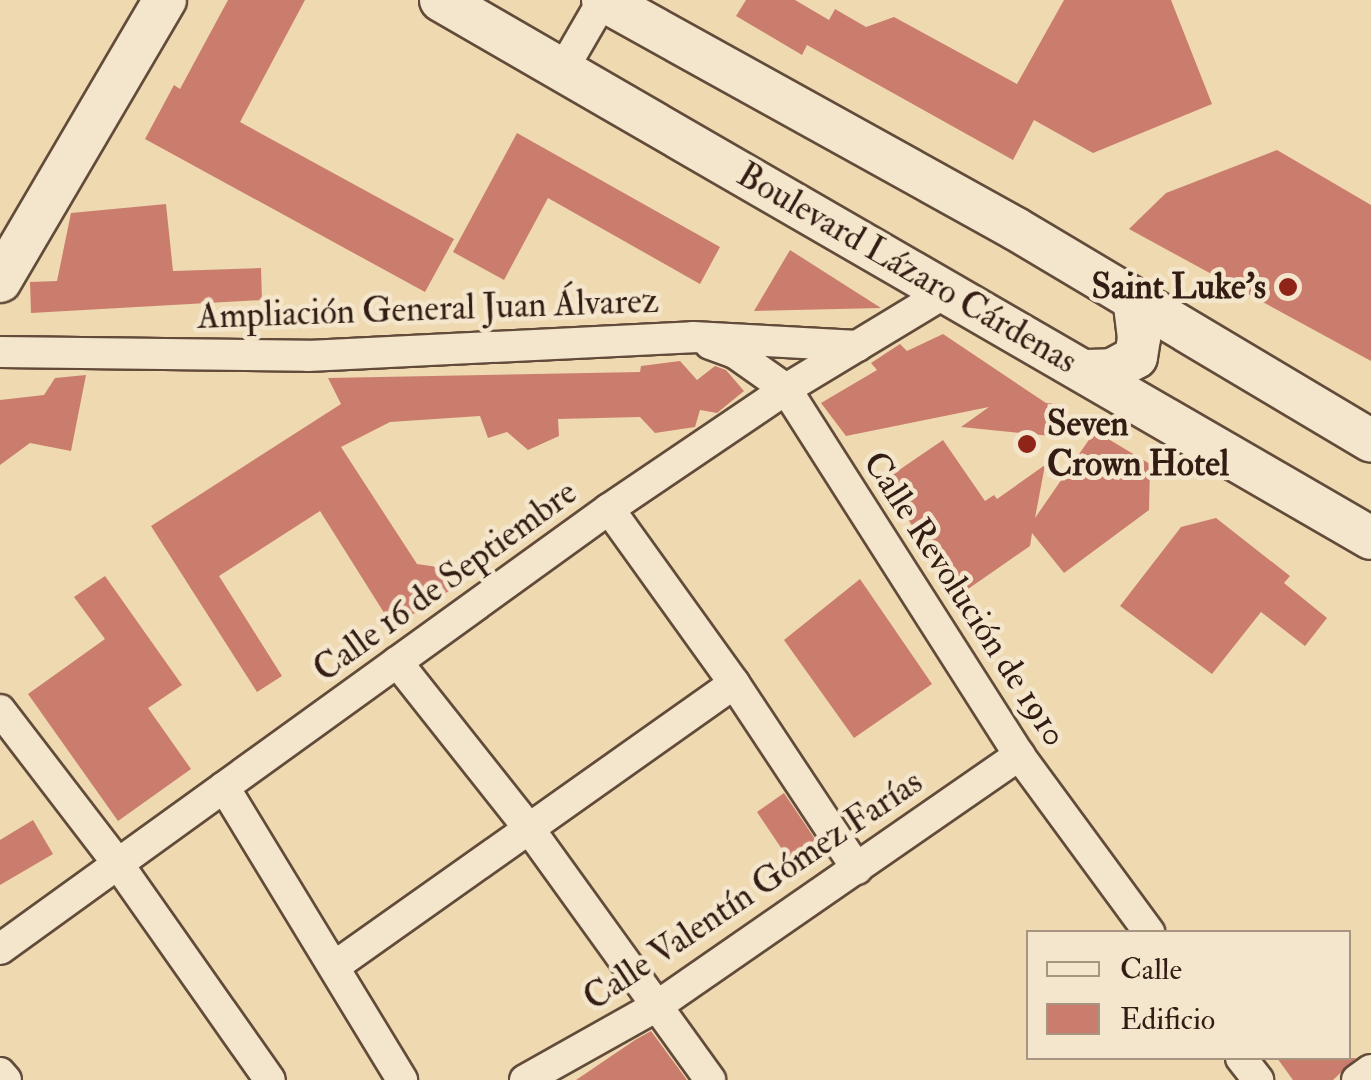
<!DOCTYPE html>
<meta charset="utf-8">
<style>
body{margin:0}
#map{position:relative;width:1371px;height:1080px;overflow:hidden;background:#eed9b1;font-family:"IM FELL Double Pica",serif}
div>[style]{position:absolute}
.building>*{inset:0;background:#cb7d6d}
.roads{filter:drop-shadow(2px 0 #624b3a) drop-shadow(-2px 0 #624b3a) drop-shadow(0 2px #624b3a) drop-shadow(0 -2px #624b3a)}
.street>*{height:30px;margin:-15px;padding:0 15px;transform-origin:15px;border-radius:15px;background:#f4e6cc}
.secondary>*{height:42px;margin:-21px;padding:0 21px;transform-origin:21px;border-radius:21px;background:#f4e6cc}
.dots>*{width:28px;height:28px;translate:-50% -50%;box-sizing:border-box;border:5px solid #f4e6cc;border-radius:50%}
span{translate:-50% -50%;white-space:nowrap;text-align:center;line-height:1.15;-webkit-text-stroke:9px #f4e6cc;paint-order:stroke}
.street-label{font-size:35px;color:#331c13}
.poi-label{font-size:35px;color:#331c13;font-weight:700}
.right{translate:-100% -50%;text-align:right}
.left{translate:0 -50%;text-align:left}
.legend{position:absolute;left:1026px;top:930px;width:325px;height:130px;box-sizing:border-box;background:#f4e6cc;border:2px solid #a79582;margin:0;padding:12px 18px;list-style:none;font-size:30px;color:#331c13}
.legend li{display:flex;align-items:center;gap:20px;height:50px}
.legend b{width:50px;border:2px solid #a79582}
</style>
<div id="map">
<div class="building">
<div style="clip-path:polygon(228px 0,305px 0,240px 122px,454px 239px,425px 292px,145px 139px,174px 85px,180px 89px)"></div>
<div style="clip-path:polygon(746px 0,795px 0,829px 20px,835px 9px,866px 27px,894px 17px,1017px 84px,1064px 0,1171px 0,1212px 104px,1093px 153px,1034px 120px,1013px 160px,807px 45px,802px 55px,736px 16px)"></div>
<div style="clip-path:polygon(517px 133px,720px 247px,700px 284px,548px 198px,504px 280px,453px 252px)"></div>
<div style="clip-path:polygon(1277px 150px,1371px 205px,1371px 361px,1129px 229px,1166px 193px)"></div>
<div style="clip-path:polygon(166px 204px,173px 271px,261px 268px,262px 300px,31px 313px,30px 282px,57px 281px,71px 213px)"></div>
<div style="clip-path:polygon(790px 250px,881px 308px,754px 311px)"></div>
<div style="clip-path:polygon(943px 334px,1046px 403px,1057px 404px,1051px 436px,961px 427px,989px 407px,846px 436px,821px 403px,877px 370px,871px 363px,900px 344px,907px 351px)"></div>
<div style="clip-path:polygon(680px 361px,697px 380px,715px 366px,726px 370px,744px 391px,717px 413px,700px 410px,695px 427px,655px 433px,640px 417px,558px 419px,559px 436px,528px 450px,507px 432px,488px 438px,480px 416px,390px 422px,341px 447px,417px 564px,438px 567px,452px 589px,393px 627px,320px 511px,219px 576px,282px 676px,257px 692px,151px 526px,341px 404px,328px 378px,640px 372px,641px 366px)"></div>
<div style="clip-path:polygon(86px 375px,71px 451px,30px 443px,0 465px,0 400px,44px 395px,55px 378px)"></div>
<div style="clip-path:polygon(1095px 431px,1150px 464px,1149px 510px,1064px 573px,1032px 533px,1030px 546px,958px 596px,883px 481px,943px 440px,985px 501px,994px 495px,997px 499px,1045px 465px,1035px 518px)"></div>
<div style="clip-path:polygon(1216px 518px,1290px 576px,1284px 583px,1327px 618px,1305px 646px,1261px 612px,1212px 674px,1120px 606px,1181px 527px)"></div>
<div style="clip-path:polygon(105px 576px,182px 685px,148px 708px,191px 769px,118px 821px,28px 694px,105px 639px,74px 597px)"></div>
<div style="clip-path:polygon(860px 579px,932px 684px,854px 738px,784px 640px)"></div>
<div style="clip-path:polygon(784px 793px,825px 854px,798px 873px,757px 812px)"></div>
<div style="clip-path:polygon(33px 820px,53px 854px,0 885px,0 840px)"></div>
<div style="clip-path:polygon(651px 1031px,687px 1080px,576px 1080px,635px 1040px)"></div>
<div style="clip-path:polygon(1277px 1058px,1356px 1058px,1333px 1080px,1293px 1080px)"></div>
</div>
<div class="roads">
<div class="street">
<div style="left:563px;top:69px;width:80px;rotate:-59.9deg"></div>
<div style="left:710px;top:344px;width:27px;rotate:20deg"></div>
<div style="left:735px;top:353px;width:62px;rotate:35.2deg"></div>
<div style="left:786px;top:389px;width:434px;rotate:57.5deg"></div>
<div style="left:1019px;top:755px;width:220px;rotate:53.7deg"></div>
<div style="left:0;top:352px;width:308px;rotate:0.7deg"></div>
<div style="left:308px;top:356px;width:385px;rotate:-2.8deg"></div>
<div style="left:693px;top:337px;width:165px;rotate:3.1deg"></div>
<div style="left:609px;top:509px;width:214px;rotate:54.3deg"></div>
<div style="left:734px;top:683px;width:223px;rotate:56.5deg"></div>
<div style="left:397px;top:662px;width:214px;rotate:51.6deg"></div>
<div style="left:530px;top:830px;width:308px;rotate:54.2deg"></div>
<div style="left:0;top:710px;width:194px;rotate:52.5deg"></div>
<div style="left:118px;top:864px;width:264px;rotate:54.9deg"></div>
<div style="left:224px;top:787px;width:343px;rotate:58.7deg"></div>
<div style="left:0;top:949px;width:751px;rotate:-35.85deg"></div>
<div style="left:609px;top:509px;width:214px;rotate:-34.1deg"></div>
<div style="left:786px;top:389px;width:187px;rotate:-31.2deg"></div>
<div style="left:335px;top:966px;width:489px;rotate:-35.3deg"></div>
<div style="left:1241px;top:1058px;width:28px;rotate:52deg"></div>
<div style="left:0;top:1073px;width:9px;rotate:49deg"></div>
<div style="left:525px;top:1080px;width:151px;rotate:-29.3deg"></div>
<div style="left:657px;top:1006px;width:441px;rotate:-34.7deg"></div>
<div style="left:1357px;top:1080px;width:17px;rotate:-36deg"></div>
</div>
<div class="secondary">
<div style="left:441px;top:0;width:1074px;rotate:30.05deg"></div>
<div style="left:603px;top:0;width:472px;rotate:29deg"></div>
<div style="left:1016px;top:229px;width:413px;rotate:30.8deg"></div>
<div style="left:0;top:281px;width:326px;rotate:-59.6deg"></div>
<div style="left:1087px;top:371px;width:25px;rotate:-2deg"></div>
<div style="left:1112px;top:370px;width:27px;rotate:-28deg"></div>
<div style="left:1136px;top:357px;width:19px;rotate:-81deg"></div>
<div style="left:1139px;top:338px;width:38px;rotate:-97deg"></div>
</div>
</div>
<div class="dots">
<div style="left:1288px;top:287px;background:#8f2418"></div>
<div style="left:1027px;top:444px;background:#8f2418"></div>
</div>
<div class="street-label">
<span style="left:907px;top:268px;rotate:30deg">Boulevard Lázaro Cárdenas</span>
<span style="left:428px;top:309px;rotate:-2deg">Ampliación General Juan Álvarez</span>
<span style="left:445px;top:581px;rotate:-36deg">Calle 16 de Septiembre</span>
<span style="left:965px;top:599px;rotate:57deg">Calle Revolución de 1910</span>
<span style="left:753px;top:890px;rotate:-34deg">Calle Valentín Gómez Farías</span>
</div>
<div class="poi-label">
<span class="right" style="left:1266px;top:287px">Saint Luke's</span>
<span class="left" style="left:1047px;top:444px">Seven<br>Crown Hotel</span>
</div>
<ul class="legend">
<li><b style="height:12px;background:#f4e6cc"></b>Calle</li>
<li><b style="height:28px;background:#cb7d6d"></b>Edificio</li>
</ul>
</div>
